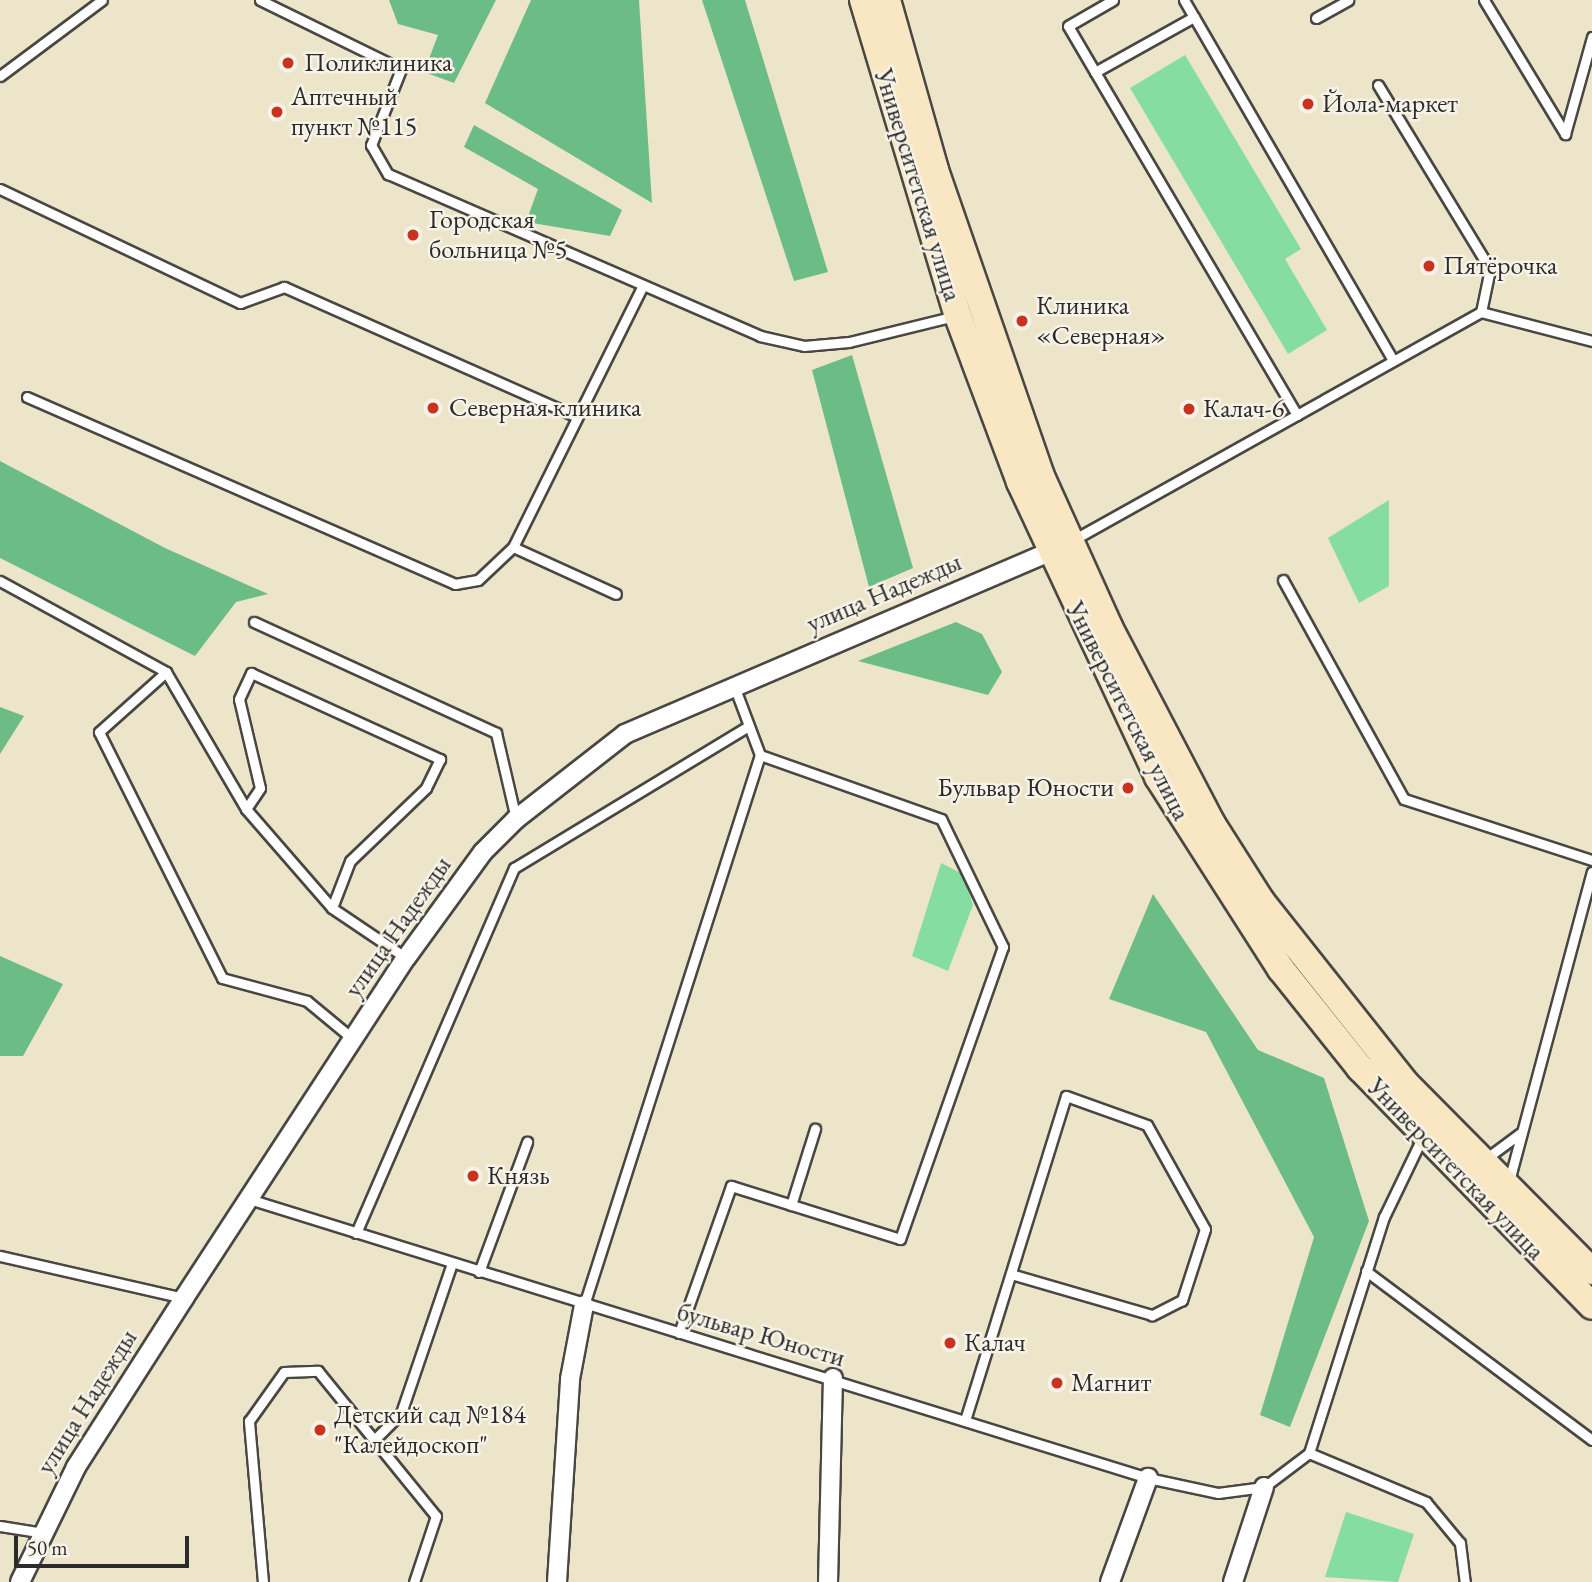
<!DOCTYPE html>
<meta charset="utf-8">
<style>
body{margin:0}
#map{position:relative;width:1592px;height:1582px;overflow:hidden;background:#ede5c9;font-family:"EB Garamond",serif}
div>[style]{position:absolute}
.green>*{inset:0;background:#86dda1}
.forest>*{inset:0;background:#6cbc87}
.roads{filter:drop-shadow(2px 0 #484743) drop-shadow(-2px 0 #484743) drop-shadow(0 2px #484743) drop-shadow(0 -2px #484743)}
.service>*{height:9px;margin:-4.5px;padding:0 4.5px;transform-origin:4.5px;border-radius:4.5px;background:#fff}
.minor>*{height:18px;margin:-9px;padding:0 9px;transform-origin:9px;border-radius:9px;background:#fff}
.secondary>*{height:26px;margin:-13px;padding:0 13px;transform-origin:13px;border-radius:13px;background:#f9e7c3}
.dots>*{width:19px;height:19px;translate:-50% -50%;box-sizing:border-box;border:4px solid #f7f3e8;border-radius:50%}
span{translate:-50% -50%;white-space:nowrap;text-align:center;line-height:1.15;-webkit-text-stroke:5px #f7f3e8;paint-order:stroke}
.poi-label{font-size:26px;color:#2b2b2b}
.left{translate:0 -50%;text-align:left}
.right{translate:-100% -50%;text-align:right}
.street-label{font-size:26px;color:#2b2b2b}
.scale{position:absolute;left:14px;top:1536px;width:175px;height:32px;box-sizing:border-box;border:4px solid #2b2b2b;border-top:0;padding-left:9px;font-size:21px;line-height:24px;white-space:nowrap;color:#2b2b2b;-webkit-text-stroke:5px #f7f3e8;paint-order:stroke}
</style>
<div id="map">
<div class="green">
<div style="clip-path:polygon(1185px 55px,1301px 249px,1285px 259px,1327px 330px,1288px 354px,1130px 88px)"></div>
<div style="clip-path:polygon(1389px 500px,1389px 586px,1359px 603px,1328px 538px)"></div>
<div style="clip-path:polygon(941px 863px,963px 874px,973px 905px,948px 971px,912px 956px)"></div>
<div style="clip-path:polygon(1346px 1512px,1414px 1534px,1398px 1582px,1325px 1577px)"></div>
</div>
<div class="forest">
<div style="clip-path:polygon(389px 0,496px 0,454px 83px,424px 72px,438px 35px,398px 24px)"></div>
<div style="clip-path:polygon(531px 0,639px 0,652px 203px,485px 103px)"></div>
<div style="clip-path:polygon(702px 0,745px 0,828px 272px,794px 281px)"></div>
<div style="clip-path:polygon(474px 125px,622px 210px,610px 236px,526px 222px,538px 189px,464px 147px)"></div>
<div style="clip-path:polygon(852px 355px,913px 568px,869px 587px,812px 370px)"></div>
<div style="clip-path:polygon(0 461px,165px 548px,268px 594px,236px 602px,195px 656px,0 558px)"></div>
<div style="clip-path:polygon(956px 622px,982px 634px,1002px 672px,988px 695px,858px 661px)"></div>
<div style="clip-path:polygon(0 707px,24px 716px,0 754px)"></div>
<div style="clip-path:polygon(1153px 894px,1258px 1050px,1324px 1078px,1369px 1221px,1290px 1427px,1260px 1415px,1314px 1237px,1206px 1032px,1109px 999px)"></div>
<div style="clip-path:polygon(0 956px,63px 984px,23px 1056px,0 1056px)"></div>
</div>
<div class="roads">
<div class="service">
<div style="left:260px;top:0;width:157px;rotate:26.1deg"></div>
<div style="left:401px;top:69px;width:82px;rotate:111.5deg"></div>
<div style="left:371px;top:145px;width:34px;rotate:60deg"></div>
<div style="left:388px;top:174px;width:406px;rotate:23.5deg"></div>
<div style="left:760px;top:336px;width:45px;rotate:12.8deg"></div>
<div style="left:804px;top:346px;width:45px;rotate:-5.1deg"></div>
<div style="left:849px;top:342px;width:109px;rotate:-13.8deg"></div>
<div style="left:1184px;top:0;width:20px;rotate:60deg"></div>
<div style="left:1484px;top:0;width:157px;rotate:58.8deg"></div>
<div style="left:1565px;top:134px;width:101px;rotate:-74.4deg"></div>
<div style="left:1316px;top:18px;width:37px;rotate:-29deg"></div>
<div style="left:1095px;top:72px;width:53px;rotate:-120.4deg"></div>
<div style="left:1068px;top:26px;width:52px;rotate:-30deg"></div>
<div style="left:0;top:76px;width:127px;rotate:-36.7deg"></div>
<div style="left:1378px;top:85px;width:215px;rotate:58.7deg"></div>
<div style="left:1490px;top:269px;width:44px;rotate:101.8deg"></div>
<div style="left:0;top:189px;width:266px;rotate:25.4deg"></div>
<div style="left:240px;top:303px;width:47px;rotate:-20deg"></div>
<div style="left:284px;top:287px;width:318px;rotate:23.9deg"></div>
<div style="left:27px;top:397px;width:467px;rotate:23.6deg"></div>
<div style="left:455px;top:584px;width:23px;rotate:-10deg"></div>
<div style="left:478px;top:580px;width:48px;rotate:-43.3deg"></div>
<div style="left:513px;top:547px;width:292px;rotate:-63.6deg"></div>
<div style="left:1297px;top:415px;width:398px;rotate:-120.5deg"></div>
<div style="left:1095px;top:72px;width:113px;rotate:-29.1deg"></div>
<div style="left:1194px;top:17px;width:395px;rotate:59.9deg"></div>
<div style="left:1073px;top:540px;width:467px;rotate:-29.2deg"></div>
<div style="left:1481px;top:312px;width:115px;rotate:14.6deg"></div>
<div style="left:513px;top:547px;width:113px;rotate:24.5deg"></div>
<div style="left:1283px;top:580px;width:250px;rotate:61.1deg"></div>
<div style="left:1404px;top:799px;width:198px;rotate:18deg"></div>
<div style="left:0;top:581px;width:189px;rotate:28.7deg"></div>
<div style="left:166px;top:672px;width:159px;rotate:59.7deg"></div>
<div style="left:246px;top:809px;width:131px;rotate:49deg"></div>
<div style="left:332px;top:908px;width:89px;rotate:34deg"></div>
<div style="left:254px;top:622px;width:266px;rotate:24.6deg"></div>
<div style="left:496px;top:733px;width:88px;rotate:76.9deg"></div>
<div style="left:166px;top:672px;width:90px;rotate:138.2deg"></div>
<div style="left:99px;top:732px;width:275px;rotate:63.4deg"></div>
<div style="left:222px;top:978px;width:88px;rotate:15.1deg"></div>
<div style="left:307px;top:1001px;width:60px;rotate:39.6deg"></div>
<div style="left:246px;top:809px;width:25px;rotate:-56deg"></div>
<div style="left:260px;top:788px;width:91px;rotate:-103.3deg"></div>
<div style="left:239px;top:699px;width:29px;rotate:-65deg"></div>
<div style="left:251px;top:673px;width:208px;rotate:24.5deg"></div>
<div style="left:440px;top:759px;width:32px;rotate:116deg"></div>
<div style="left:426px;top:788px;width:105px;rotate:136.2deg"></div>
<div style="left:350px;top:861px;width:50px;rotate:111deg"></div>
<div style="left:1484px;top:1160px;width:44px;rotate:-36.6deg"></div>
<div style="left:1509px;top:1181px;width:320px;rotate:-75deg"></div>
<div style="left:249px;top:1199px;width:941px;rotate:17.24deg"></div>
<div style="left:1148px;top:1478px;width:72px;rotate:12.1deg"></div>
<div style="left:1218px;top:1493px;width:46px;rotate:-7.4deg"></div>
<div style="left:1264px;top:1487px;width:56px;rotate:-37.1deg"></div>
<div style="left:1309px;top:1453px;width:248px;rotate:-72.4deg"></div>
<div style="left:1384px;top:1217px;width:88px;rotate:-64.3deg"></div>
<div style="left:791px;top:1205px;width:80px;rotate:-72.5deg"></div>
<div style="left:356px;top:1233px;width:398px;rotate:-66.6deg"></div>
<div style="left:514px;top:868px;width:272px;rotate:-31.2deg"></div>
<div style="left:0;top:1256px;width:189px;rotate:12.9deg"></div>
<div style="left:1366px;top:1271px;width:282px;rotate:36.8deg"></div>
<div style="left:479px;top:1272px;width:139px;rotate:-69.7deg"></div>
<div style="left:584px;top:1305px;width:577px;rotate:-72.26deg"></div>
<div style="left:760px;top:755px;width:74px;rotate:-110.6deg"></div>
<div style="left:679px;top:1333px;width:156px;rotate:-70.5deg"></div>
<div style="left:731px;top:1186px;width:177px;rotate:17.4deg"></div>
<div style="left:900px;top:1239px;width:310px;rotate:-70.6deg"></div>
<div style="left:1003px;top:947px;width:142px;rotate:-115.8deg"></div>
<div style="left:941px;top:819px;width:192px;rotate:-160.5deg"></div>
<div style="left:966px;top:1417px;width:336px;rotate:-72.7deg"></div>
<div style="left:1066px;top:1096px;width:86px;rotate:19.7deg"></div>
<div style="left:1147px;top:1125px;width:119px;rotate:60.9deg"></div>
<div style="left:1205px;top:1229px;width:75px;rotate:107.9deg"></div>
<div style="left:1182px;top:1300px;width:34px;rotate:153deg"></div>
<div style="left:1152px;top:1315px;width:147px;rotate:-163.8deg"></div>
<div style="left:374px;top:1440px;width:38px;rotate:-45deg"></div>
<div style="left:401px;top:1413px;width:158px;rotate:-71.2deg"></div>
<div style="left:1309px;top:1453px;width:127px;rotate:22.7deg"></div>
<div style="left:1426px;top:1502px;width:53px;rotate:50.3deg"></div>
<div style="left:1460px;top:1543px;width:39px;rotate:83deg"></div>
<div style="left:0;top:1526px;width:39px;rotate:9deg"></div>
<div style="left:263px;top:1582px;width:162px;rotate:-95deg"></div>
<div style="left:249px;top:1421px;width:60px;rotate:-54.5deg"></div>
<div style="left:284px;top:1372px;width:34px;rotate:-2deg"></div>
<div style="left:318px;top:1371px;width:187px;rotate:50.9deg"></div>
<div style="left:436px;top:1516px;width:70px;rotate:108.4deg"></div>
</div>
<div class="minor">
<div style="left:20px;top:1582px;width:128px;rotate:-64deg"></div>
<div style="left:76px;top:1467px;width:201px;rotate:-57.4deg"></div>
<div style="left:184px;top:1298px;width:406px;rotate:-56.9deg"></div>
<div style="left:406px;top:958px;width:131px;rotate:-54deg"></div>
<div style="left:483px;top:852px;width:47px;rotate:-45deg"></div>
<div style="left:516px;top:819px;width:138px;rotate:-37.9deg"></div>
<div style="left:625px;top:734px;width:461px;rotate:-23.2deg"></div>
<div style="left:557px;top:1582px;width:203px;rotate:-86.3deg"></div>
<div style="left:570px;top:1379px;width:75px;rotate:-79.3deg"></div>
<div style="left:828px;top:1582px;width:204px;rotate:-88.6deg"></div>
<div style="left:1110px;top:1582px;width:111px;rotate:-69.9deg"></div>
<div style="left:1233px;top:1582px;width:100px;rotate:-71.9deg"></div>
</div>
<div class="secondary">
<div style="left:863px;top:0;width:330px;rotate:73.3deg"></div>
<div style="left:958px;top:316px;width:177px;rotate:69.5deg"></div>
<div style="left:1020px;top:482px;width:326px;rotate:64.9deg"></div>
<div style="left:1158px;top:777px;width:228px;rotate:57.4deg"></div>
<div style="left:1281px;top:969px;width:127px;rotate:51.4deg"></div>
<div style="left:1360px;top:1068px;width:332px;rotate:45.7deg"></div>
<div style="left:887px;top:0;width:177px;rotate:74.2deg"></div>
<div style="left:935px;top:170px;width:322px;rotate:70.9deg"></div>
<div style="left:1040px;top:474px;width:168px;rotate:65.7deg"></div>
<div style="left:1109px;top:627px;width:222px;rotate:62.4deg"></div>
<div style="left:1212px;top:824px;width:91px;rotate:57.5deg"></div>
<div style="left:1261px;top:901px;width:232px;rotate:51.6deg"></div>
<div style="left:1405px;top:1083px;width:265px;rotate:45.2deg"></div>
</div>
</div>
<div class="dots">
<div style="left:288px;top:63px;background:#c8321e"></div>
<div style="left:1308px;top:104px;background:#c8321e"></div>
<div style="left:277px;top:112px;background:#c8321e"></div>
<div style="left:413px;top:235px;background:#c8321e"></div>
<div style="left:1429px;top:266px;background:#c8321e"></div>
<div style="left:1022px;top:321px;background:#c8321e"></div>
<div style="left:433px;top:408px;background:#c8321e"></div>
<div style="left:1189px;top:409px;background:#c8321e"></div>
<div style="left:1128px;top:788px;background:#c8321e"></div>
<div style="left:473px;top:1176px;background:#c8321e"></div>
<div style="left:950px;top:1343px;background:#c8321e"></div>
<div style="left:1057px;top:1383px;background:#c8321e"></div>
<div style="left:320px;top:1430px;background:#c8321e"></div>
</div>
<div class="poi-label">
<span class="left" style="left:304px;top:63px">Поликлиника</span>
<span class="left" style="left:291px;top:112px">Аптечный<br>пункт №115</span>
<span class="left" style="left:1322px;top:104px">Йола-маркет</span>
<span class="left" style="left:429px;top:235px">Городская<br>больница №5</span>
<span class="left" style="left:1443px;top:266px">Пятёрочка</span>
<span class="left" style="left:1036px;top:321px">Клиника<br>«Северная»</span>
<span class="left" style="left:449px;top:408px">Северная клиника</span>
<span class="left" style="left:1203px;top:409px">Калач-6</span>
<span class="right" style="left:1114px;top:788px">Бульвар Юности</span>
<span class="left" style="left:487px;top:1176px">Князь</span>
<span class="left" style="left:964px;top:1343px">Калач</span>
<span class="left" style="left:1071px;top:1383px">Магнит</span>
<span class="left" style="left:334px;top:1430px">Детский сад №184<br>"Калейдоскоп"</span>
</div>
<div class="street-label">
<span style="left:918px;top:185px;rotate:73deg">Университетская улица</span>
<span style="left:884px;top:593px;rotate:-23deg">улица Надежды</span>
<span style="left:1128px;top:711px;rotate:63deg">Университетская улица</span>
<span style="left:398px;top:927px;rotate:-55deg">улица Надежды</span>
<span style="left:1456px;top:1169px;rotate:46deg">Университетская улица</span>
<span style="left:761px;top:1335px;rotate:16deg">бульвар Юности</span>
<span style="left:87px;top:1402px;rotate:-58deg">улица Надежды</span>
</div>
<div class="scale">50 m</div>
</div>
